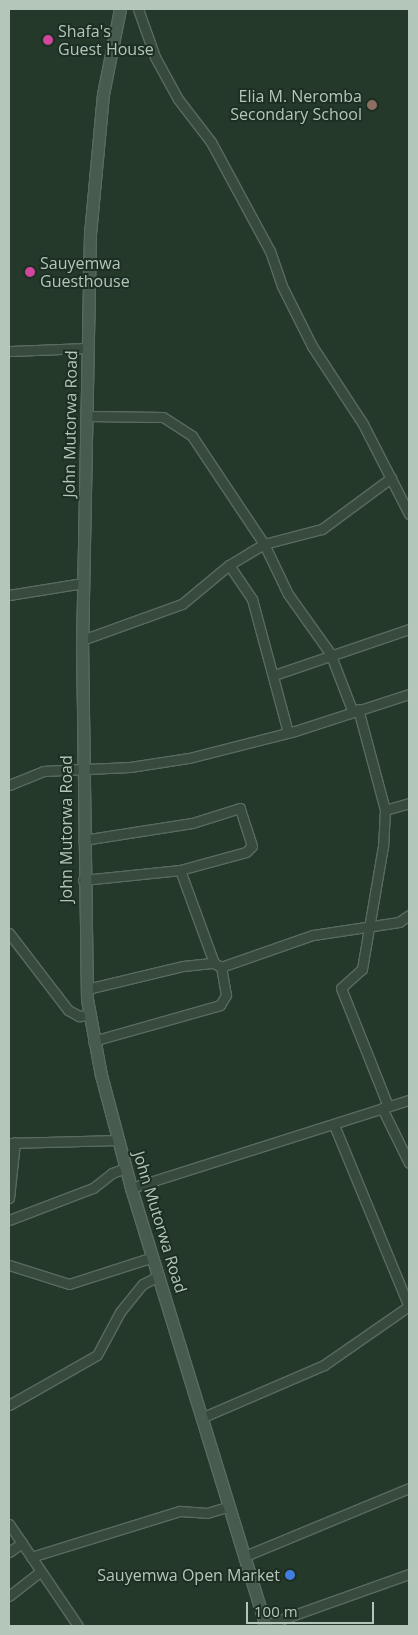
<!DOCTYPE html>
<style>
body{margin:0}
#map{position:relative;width:418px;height:1635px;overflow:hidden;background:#25392b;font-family:"Open Sans",sans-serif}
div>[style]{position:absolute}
.roads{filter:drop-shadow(1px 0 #596a5f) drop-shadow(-1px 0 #596a5f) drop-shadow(0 1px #596a5f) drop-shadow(0 -1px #596a5f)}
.street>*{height:9px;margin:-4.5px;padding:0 4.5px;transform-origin:4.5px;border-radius:4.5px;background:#384a3e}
.secondary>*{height:11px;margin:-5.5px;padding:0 5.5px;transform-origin:5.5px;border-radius:5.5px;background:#475c4f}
.dots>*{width:14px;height:14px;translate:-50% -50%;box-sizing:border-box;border:2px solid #1d2e23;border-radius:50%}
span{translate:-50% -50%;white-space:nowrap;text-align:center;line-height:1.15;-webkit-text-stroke:4px #1d2e23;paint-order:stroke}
.poi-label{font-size:16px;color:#b4c5ba}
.left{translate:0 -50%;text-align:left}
.right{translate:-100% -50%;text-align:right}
.street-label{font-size:16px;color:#b4c5ba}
.frame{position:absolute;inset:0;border:10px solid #b4c5ba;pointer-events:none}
.scale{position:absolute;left:246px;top:1602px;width:128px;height:22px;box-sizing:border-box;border:2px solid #b4c5ba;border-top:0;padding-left:6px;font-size:15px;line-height:18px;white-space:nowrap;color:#b4c5ba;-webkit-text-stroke:4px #1d2e23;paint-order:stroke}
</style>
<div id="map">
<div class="roads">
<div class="street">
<div style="left:138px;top:9px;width:51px;rotate:70.5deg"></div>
<div style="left:155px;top:57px;width:48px;rotate:61.3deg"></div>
<div style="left:178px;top:99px;width:54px;rotate:52.5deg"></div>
<div style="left:211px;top:142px;width:124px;rotate:61.6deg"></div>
<div style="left:270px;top:251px;width:37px;rotate:71deg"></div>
<div style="left:282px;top:286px;width:67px;rotate:63.4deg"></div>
<div style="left:312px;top:346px;width:93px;rotate:56.8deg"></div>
<div style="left:363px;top:424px;width:101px;rotate:62.9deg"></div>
<div style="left:9px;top:351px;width:79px;rotate:-2.2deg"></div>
<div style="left:88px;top:416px;width:75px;rotate:0.8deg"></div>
<div style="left:163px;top:417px;width:35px;rotate:33deg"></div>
<div style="left:192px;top:436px;width:130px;rotate:56.3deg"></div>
<div style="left:264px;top:544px;width:55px;rotate:64.4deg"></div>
<div style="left:288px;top:594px;width:72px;rotate:54.6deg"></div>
<div style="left:330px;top:653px;width:61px;rotate:68.9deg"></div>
<div style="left:229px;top:565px;width:41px;rotate:55.9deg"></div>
<div style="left:252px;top:599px;width:138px;rotate:74.9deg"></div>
<div style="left:9px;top:595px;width:75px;rotate:-9.2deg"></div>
<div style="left:82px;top:640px;width:106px;rotate:-19.8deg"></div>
<div style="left:182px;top:604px;width:61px;rotate:-39.7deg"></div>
<div style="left:229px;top:565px;width:41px;rotate:-31deg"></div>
<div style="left:264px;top:544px;width:60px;rotate:-14.5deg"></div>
<div style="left:322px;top:529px;width:86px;rotate:-36.5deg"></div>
<div style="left:274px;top:675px;width:143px;rotate:-18.8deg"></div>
<div style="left:358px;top:709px;width:105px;rotate:75deg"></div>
<div style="left:385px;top:810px;width:36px;rotate:93deg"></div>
<div style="left:383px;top:846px;width:125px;rotate:99.7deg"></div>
<div style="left:362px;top:969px;width:28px;rotate:138deg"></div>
<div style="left:341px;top:988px;width:127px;rotate:68.3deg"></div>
<div style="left:9px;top:785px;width:37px;rotate:-22deg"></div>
<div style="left:43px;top:771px;width:87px;rotate:-2.6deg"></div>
<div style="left:130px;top:767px;width:60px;rotate:-8.7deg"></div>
<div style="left:189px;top:758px;width:109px;rotate:-14.3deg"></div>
<div style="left:295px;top:731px;width:120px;rotate:-18deg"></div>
<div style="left:385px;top:810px;width:25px;rotate:-16deg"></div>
<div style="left:180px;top:870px;width:99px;rotate:69.9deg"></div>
<div style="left:83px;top:880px;width:98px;rotate:-5.9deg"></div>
<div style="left:180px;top:870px;width:68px;rotate:-15.3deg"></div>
<div style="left:246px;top:852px;width:8px;rotate:-45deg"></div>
<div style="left:252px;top:846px;width:40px;rotate:-108deg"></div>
<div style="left:240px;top:808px;width:50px;rotate:162.6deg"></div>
<div style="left:192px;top:823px;width:110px;rotate:171.1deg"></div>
<div style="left:9px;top:933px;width:97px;rotate:52.5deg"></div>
<div style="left:68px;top:1010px;width:13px;rotate:29deg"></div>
<div style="left:79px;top:1016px;width:10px;rotate:-6deg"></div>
<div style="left:87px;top:989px;width:99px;rotate:-13.5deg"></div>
<div style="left:183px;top:966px;width:31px;rotate:-6deg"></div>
<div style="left:214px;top:963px;width:8px;rotate:30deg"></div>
<div style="left:221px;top:967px;width:97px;rotate:-19.2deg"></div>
<div style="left:313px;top:935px;width:87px;rotate:-8.6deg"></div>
<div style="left:399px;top:922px;width:12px;rotate:-35deg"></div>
<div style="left:93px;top:1041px;width:132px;rotate:-15.8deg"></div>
<div style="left:220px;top:1005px;width:12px;rotate:-59deg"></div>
<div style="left:226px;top:995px;width:28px;rotate:-100deg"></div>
<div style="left:382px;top:1108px;width:61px;rotate:63.9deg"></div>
<div style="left:334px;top:1125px;width:197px;rotate:67.6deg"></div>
<div style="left:9px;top:1143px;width:109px;rotate:-1.6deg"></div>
<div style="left:131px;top:1188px;width:292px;rotate:-17.6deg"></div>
<div style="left:9px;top:1198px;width:56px;rotate:-83.9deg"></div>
<div style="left:9px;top:1220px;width:90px;rotate:-20.9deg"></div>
<div style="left:93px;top:1188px;width:24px;rotate:-38deg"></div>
<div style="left:112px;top:1173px;width:15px;rotate:-20deg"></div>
<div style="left:9px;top:1265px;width:63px;rotate:17.6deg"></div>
<div style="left:69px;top:1284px;width:88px;rotate:-17.8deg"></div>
<div style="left:9px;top:1405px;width:101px;rotate:-29.6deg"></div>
<div style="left:97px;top:1355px;width:49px;rotate:-61.9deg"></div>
<div style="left:120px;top:1312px;width:36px;rotate:-51deg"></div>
<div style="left:143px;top:1284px;width:18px;rotate:-27deg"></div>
<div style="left:203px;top:1417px;width:132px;rotate:-23.3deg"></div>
<div style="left:324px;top:1365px;width:103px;rotate:-34.8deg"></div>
<div style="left:9px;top:1524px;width:123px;rotate:55.9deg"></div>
<div style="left:9px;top:1552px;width:16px;rotate:-35deg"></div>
<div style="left:245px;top:1556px;width:178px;rotate:-22.5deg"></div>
<div style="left:31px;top:1557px;width:156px;rotate:-17.2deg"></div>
<div style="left:180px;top:1511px;width:27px;rotate:4deg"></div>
<div style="left:207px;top:1513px;width:24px;rotate:-17deg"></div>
<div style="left:9px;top:1596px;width:39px;rotate:-38deg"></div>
<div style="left:263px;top:1626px;width:155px;rotate:-19.6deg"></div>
</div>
<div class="secondary">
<div style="left:120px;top:9px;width:87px;rotate:101.3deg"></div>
<div style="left:103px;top:94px;width:140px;rotate:95.3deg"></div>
<div style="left:90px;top:233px;width:407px;rotate:91.1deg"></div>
<div style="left:82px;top:640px;width:359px;rotate:89.2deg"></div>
<div style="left:87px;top:999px;width:77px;rotate:79.6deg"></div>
<div style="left:101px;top:1075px;width:117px;rotate:75.1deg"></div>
<div style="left:131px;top:1188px;width:458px;rotate:72.9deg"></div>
</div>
</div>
<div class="dots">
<div style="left:48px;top:40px;background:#d1479c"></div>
<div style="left:372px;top:105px;background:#8d6e63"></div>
<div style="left:30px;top:272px;background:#d1479c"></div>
<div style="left:290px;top:1575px;background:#3f7fe0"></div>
</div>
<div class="poi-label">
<span class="left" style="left:58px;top:40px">Shafa's<br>Guest House</span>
<span class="right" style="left:362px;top:105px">Elia M. Neromba<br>Secondary School</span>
<span class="left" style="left:40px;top:272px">Sauyemwa<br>Guesthouse</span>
<span class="right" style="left:280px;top:1575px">Sauyemwa Open Market</span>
</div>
<div class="street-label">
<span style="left:70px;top:424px;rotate:-89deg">John Mutorwa Road</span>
<span style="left:66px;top:829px;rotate:-90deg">John Mutorwa Road</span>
<span style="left:160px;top:1222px;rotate:73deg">John Mutorwa Road</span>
</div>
<div class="frame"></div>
<div class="scale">100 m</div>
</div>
